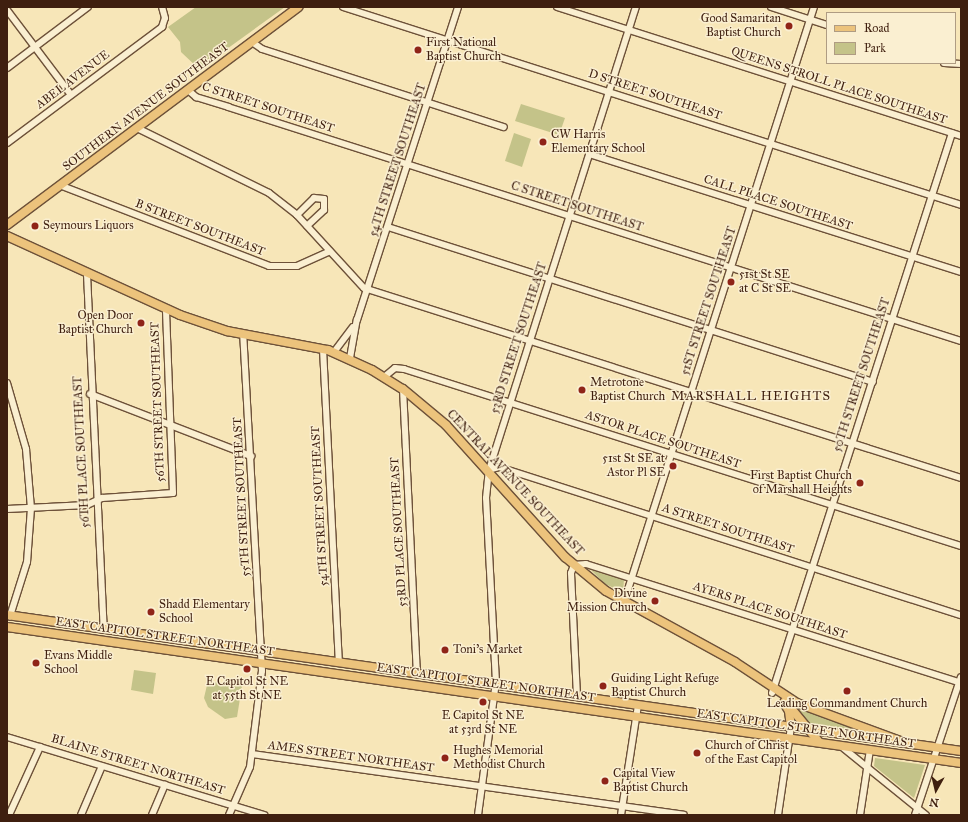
<!DOCTYPE html>
<style>
body{margin:0}
#map{position:relative;width:968px;height:822px;overflow:hidden;background:#f7e6b8;font-family:"IM FELL Great Primer",serif}
div>[style]{position:absolute}
.green>*{inset:0;background:#c4c389}
.roads{filter:drop-shadow(1px 0 #6d5139) drop-shadow(-1px 0 #6d5139) drop-shadow(0 1px #6d5139) drop-shadow(0 -1px #6d5139)}
.minor>*{height:6px;margin:-3px;padding:0 3px;transform-origin:3px;border-radius:3px;background:#faefd1}
.major>*{height:8px;margin:-4px;padding:0 4px;transform-origin:4px;border-radius:4px;background:#ecc37c}
.dots>*{width:11px;height:11px;translate:-50% -50%;box-sizing:border-box;border:2px solid #faefd1;border-radius:50%}
span{translate:-50% -50%;white-space:nowrap;text-align:center;line-height:1.15;-webkit-text-stroke:3px #faefd1;paint-order:stroke}
.poi-label{font-size:12px;color:#3f1f0f}
.right{translate:-100% -50%;text-align:right}
.left{translate:0 -50%;text-align:left}
.street-label{font-size:12px;color:#3f1f0f}
.neighbourhood-label{font-size:13px;color:#3f1f0f;letter-spacing:1px}
.frame{position:absolute;inset:0;border:8px solid #3f1f0f;pointer-events:none}
.legend{position:absolute;left:826px;top:12px;width:130px;height:52px;box-sizing:border-box;background:#faefd1;border:1px solid #af9c83;margin:0;padding:5px 7px;list-style:none;font-size:12px;color:#3f1f0f}
.legend li{display:flex;align-items:center;gap:8px;height:20px}
.legend b{width:20px;border:1px solid #af9c83}
.north{position:absolute;left:916px;top:770px;width:40px;height:40px;-webkit-text-stroke:3px #faefd1;paint-order:stroke;rotate:188deg;font-size:11px;font-weight:700;line-height:16px;text-align:center;color:#3f1f0f}
.north::after{content:'';display:block;margin:auto;width:14px;height:18px;background:#3f1f0f;clip-path:polygon(50% 0,100% 100%,50% 72%,0 100%)}
</style>
<div id="map">
<div class="green">
<div style="clip-path:polygon(196px 7px,285px 7px,199px 69px,181px 52px,180px 42px,168px 27px)"></div>
<div style="clip-path:polygon(521px 104px,565px 118px,559px 135px,515px 121px)"></div>
<div style="clip-path:polygon(514px 133px,531px 139px,522px 167px,505px 161px)"></div>
<div style="clip-path:polygon(591px 570px,624px 580px,623px 592px,605px 584px)"></div>
<div style="clip-path:polygon(134px 670px,156px 673px,153px 694px,131px 690px)"></div>
<div style="clip-path:polygon(213px 682px,242px 686px,237px 717px,225px 719px,208px 707px,204px 698px,207px 685px)"></div>
<div style="clip-path:polygon(799px 710px,810px 712px,866px 732px,806px 724px)"></div>
<div style="clip-path:polygon(875px 758px,925px 765px,914px 798px,874px 766px)"></div>
</div>
<div class="roads">
<div class="minor">
<div style="left:343px;top:7px;width:649px;rotate:17.76deg"></div>
<div style="left:557px;top:7px;width:424px;rotate:17.7deg"></div>
<div style="left:771px;top:7px;width:59px;rotate:17.8deg"></div>
<div style="left:7px;top:10px;width:106px;rotate:53deg"></div>
<div style="left:252px;top:42px;width:12px;rotate:35deg"></div>
<div style="left:262px;top:49px;width:254px;rotate:17.9deg"></div>
<div style="left:944px;top:63px;width:17px;rotate:3deg"></div>
<div style="left:7px;top:68px;width:101px;rotate:-37deg"></div>
<div style="left:188px;top:90px;width:11px;rotate:41deg"></div>
<div style="left:196px;top:97px;width:34px;rotate:17deg"></div>
<div style="left:228px;top:107px;width:769px;rotate:17.7deg"></div>
<div style="left:137px;top:128px;width:147px;rotate:26.2deg"></div>
<div style="left:269px;top:193px;width:36px;rotate:38deg"></div>
<div style="left:297px;top:215px;width:99px;rotate:47.5deg"></div>
<div style="left:364px;top:288px;width:627px;rotate:17.65deg"></div>
<div style="left:7px;top:143px;width:194px;rotate:-36.8deg"></div>
<div style="left:162px;top:27px;width:9px;rotate:-72deg"></div>
<div style="left:165px;top:18px;width:11px;rotate:-105deg"></div>
<div style="left:589px;top:154px;width:390px;rotate:17.6deg"></div>
<div style="left:62px;top:186px;width:222px;rotate:21.1deg"></div>
<div style="left:269px;top:266px;width:28px"></div>
<div style="left:297px;top:266px;width:36px;rotate:-24deg"></div>
<div style="left:297px;top:215px;width:24px;rotate:-45deg"></div>
<div style="left:314px;top:198px;width:10px;rotate:6deg"></div>
<div style="left:324px;top:199px;width:11px;rotate:90deg"></div>
<div style="left:324px;top:210px;width:23px;rotate:137deg"></div>
<div style="left:388px;top:227px;width:509px;rotate:17.72deg"></div>
<div style="left:87px;top:274px;width:355px;rotate:87.3deg"></div>
<div style="left:323px;top:349px;width:313px;rotate:87.1deg"></div>
<div style="left:334px;top:352px;width:31px;rotate:-53deg"></div>
<div style="left:350px;top:358px;width:39px;rotate:-80deg"></div>
<div style="left:357px;top:320px;width:329px;rotate:-72.1deg"></div>
<div style="left:384px;top:377px;width:14px;rotate:-39deg"></div>
<div style="left:395px;top:368px;width:9px;rotate:6deg"></div>
<div style="left:404px;top:369px;width:584px;rotate:17.63deg"></div>
<div style="left:7px;top:383px;width:69px;rotate:73.9deg"></div>
<div style="left:26px;top:449px;width:59px;rotate:85.2deg"></div>
<div style="left:31px;top:508px;width:54px;rotate:94.2deg"></div>
<div style="left:27px;top:562px;width:57px;rotate:107.5deg"></div>
<div style="left:403px;top:389px;width:285px;rotate:87.2deg"></div>
<div style="left:90px;top:394px;width:173px;rotate:21.1deg"></div>
<div style="left:489px;top:470px;width:10px;rotate:-17deg"></div>
<div style="left:499px;top:467px;width:485px;rotate:17.8deg"></div>
<div style="left:7px;top:509px;width:80px;rotate:-2.9deg"></div>
<div style="left:87px;top:505px;width:17px;rotate:-25deg"></div>
<div style="left:102px;top:498px;width:71px;rotate:-4deg"></div>
<div style="left:173px;top:493px;width:183px;rotate:-92.2deg"></div>
<div style="left:624px;top:602px;width:625px;rotate:-72.29deg"></div>
<div style="left:772px;top:693px;width:588px;rotate:-72.18deg"></div>
<div style="left:577px;top:696px;width:123px;rotate:-92.8deg"></div>
<div style="left:571px;top:573px;width:9px;rotate:-69deg"></div>
<div style="left:574px;top:565px;width:12px;rotate:-5deg"></div>
<div style="left:586px;top:564px;width:391px;rotate:17.6deg"></div>
<div style="left:7px;top:737px;width:269px;rotate:16.9deg"></div>
<div style="left:842px;top:747px;width:108px;rotate:39deg"></div>
<div style="left:252px;top:754px;width:436px;rotate:8deg"></div>
<div style="left:9px;top:815px;width:75px;rotate:-65.5deg"></div>
<div style="left:81px;top:815px;width:53px;rotate:-66.8deg"></div>
<div style="left:152px;top:815px;width:33px;rotate:-67deg"></div>
<div style="left:229px;top:815px;width:52px;rotate:-66.4deg"></div>
<div style="left:250px;top:767px;width:97px;rotate:-82.9deg"></div>
<div style="left:262px;top:671px;width:337px;rotate:-93.2deg"></div>
<div style="left:478px;top:815px;width:134px;rotate:-82.3deg"></div>
<div style="left:496px;top:682px;width:184px;rotate:-93.1deg"></div>
<div style="left:486px;top:498px;width:28px;rotate:-84deg"></div>
<div style="left:489px;top:470px;width:486px;rotate:-72.4deg"></div>
<div style="left:621px;top:815px;width:111px;rotate:-81.2deg"></div>
<div style="left:778px;top:815px;width:89px;rotate:-81.6deg"></div>
<div style="left:860px;top:815px;width:66px;rotate:-81.3deg"></div>
<div style="left:915px;top:815px;width:145px;rotate:-71.6deg"></div>
</div>
<div class="major">
<div style="left:7px;top:225px;width:364px;rotate:-36.8deg"></div>
<div style="left:7px;top:236px;width:190px;rotate:24.5deg"></div>
<div style="left:180px;top:315px;width:50px;rotate:18.8deg"></div>
<div style="left:227px;top:331px;width:103px;rotate:10.7deg"></div>
<div style="left:328px;top:350px;width:48px;rotate:24.4deg"></div>
<div style="left:372px;top:370px;width:36px;rotate:32deg"></div>
<div style="left:403px;top:389px;width:56px;rotate:39.9deg"></div>
<div style="left:446px;top:425px;width:178px;rotate:48deg"></div>
<div style="left:565px;top:557px;width:53px;rotate:39.7deg"></div>
<div style="left:606px;top:591px;width:147px;rotate:28.8deg"></div>
<div style="left:735px;top:662px;width:74px;rotate:33.5deg"></div>
<div style="left:797px;top:703px;width:113px;rotate:20.2deg"></div>
<div style="left:7px;top:615px;width:964px;rotate:8.11deg"></div>
<div style="left:7px;top:627px;width:964px;rotate:8.11deg"></div>
<div style="left:785px;top:701px;width:53px;rotate:50.3deg"></div>
<div style="left:784px;top:703px;width:9px;rotate:58deg"></div>
<div style="left:789px;top:711px;width:16px;rotate:83deg"></div>
</div>
</div>
<div class="dots">
<div style="left:789px;top:26px;background:#8f2418"></div>
<div style="left:418px;top:50px;background:#8f2418"></div>
<div style="left:543px;top:142px;background:#8f2418"></div>
<div style="left:35px;top:226px;background:#8f2418"></div>
<div style="left:731px;top:282px;background:#8f2418"></div>
<div style="left:141px;top:323px;background:#8f2418"></div>
<div style="left:582px;top:390px;background:#8f2418"></div>
<div style="left:673px;top:466px;background:#8f2418"></div>
<div style="left:860px;top:483px;background:#8f2418"></div>
<div style="left:655px;top:601px;background:#8f2418"></div>
<div style="left:151px;top:612px;background:#8f2418"></div>
<div style="left:445px;top:650px;background:#8f2418"></div>
<div style="left:36px;top:663px;background:#8f2418"></div>
<div style="left:247px;top:669px;background:#8f2418"></div>
<div style="left:603px;top:686px;background:#8f2418"></div>
<div style="left:847px;top:691px;background:#8f2418"></div>
<div style="left:483px;top:702px;background:#8f2418"></div>
<div style="left:697px;top:753px;background:#8f2418"></div>
<div style="left:445px;top:758px;background:#8f2418"></div>
<div style="left:605px;top:781px;background:#8f2418"></div>
</div>
<div class="poi-label">
<span class="right" style="left:781px;top:26px">Good Samaritan<br>Baptist Church</span>
<span class="left" style="left:426px;top:50px">First National<br>Baptist Church</span>
<span class="left" style="left:551px;top:142px">CW Harris<br>Elementary School</span>
<span class="left" style="left:43px;top:226px">Seymours Liquors</span>
<span class="left" style="left:739px;top:282px">51st St SE<br>at C St SE</span>
<span class="right" style="left:133px;top:323px">Open Door<br>Baptist Church</span>
<span class="left" style="left:590px;top:390px">Metrotone<br>Baptist Church</span>
<span class="right" style="left:665px;top:466px">51st St SE at<br>Astor Pl SE</span>
<span class="right" style="left:852px;top:483px">First Baptist Church<br>of Marshall Heights</span>
<span class="right" style="left:647px;top:601px">Divine<br>Mission Church</span>
<span class="left" style="left:159px;top:612px">Shadd Elementary<br>School</span>
<span class="left" style="left:453px;top:650px">Toni's Market</span>
<span class="left" style="left:44px;top:663px">Evans Middle<br>School</span>
<span class="left" style="left:611px;top:686px">Guiding Light Refuge<br>Baptist Church</span>
<span style="left:247px;top:689px">E Capitol St NE<br>at 55th St NE</span>
<span style="left:847px;top:704px">Leading Commandment Church</span>
<span style="left:483px;top:723px">E Capitol St NE<br>at 53rd St NE</span>
<span class="left" style="left:705px;top:753px">Church of Christ<br>of the East Capitol</span>
<span class="left" style="left:453px;top:758px">Hughes Memorial<br>Methodist Church</span>
<span class="left" style="left:613px;top:781px">Capital View<br>Baptist Church</span>
</div>
<div class="street-label">
<span style="left:73px;top:80px;rotate:-37deg">ABEL AVENUE</span>
<span style="left:839px;top:86px;rotate:18deg">QUEENS STROLL PLACE SOUTHEAST</span>
<span style="left:655px;top:95px;rotate:18deg">D STREET SOUTHEAST</span>
<span style="left:146px;top:107px;rotate:-37deg">SOUTHERN AVENUE SOUTHEAST</span>
<span style="left:268px;top:108px;rotate:18deg">C STREET SOUTHEAST</span>
<span style="left:398px;top:160px;rotate:-72deg">54TH STREET SOUTHEAST</span>
<span style="left:778px;top:203px;rotate:18deg">CALL PLACE SOUTHEAST</span>
<span style="left:577px;top:207px;rotate:18deg">C STREET SOUTHEAST</span>
<span style="left:200px;top:228px;rotate:21deg">B STREET SOUTHEAST</span>
<span style="left:709px;top:301px;rotate:-72deg">51ST STREET SOUTHEAST</span>
<span style="left:519px;top:338px;rotate:-72deg">53RD STREET SOUTHEAST</span>
<span style="left:862px;top:375px;rotate:-72deg">50TH STREET SOUTHEAST</span>
<span style="left:158px;top:402px;rotate:-92deg">56TH STREET SOUTHEAST</span>
<span style="left:663px;top:440px;rotate:18deg">ASTOR PLACE SOUTHEAST</span>
<span style="left:82px;top:452px;rotate:-93deg">56TH PLACE SOUTHEAST</span>
<span style="left:515px;top:483px;rotate:47deg">CENTRAL AVENUE SOUTHEAST</span>
<span style="left:242px;top:497px;rotate:-93deg">55TH STREET SOUTHEAST</span>
<span style="left:320px;top:506px;rotate:-93deg">54TH STREET SOUTHEAST</span>
<span style="left:728px;top:529px;rotate:18deg">A STREET SOUTHEAST</span>
<span style="left:399px;top:532px;rotate:-93deg">53RD PLACE SOUTHEAST</span>
<span style="left:770px;top:611px;rotate:18deg">AYERS PLACE SOUTHEAST</span>
<span style="left:165px;top:637px;rotate:8deg">EAST CAPITOL STREET NORTHEAST</span>
<span style="left:486px;top:683px;rotate:8deg">EAST CAPITOL STREET NORTHEAST</span>
<span style="left:806px;top:729px;rotate:8deg">EAST CAPITOL STREET NORTHEAST</span>
<span style="left:351px;top:757px;rotate:8deg">AMES STREET NORTHEAST</span>
<span style="left:138px;top:765px;rotate:17deg">BLAINE STREET NORTHEAST</span>
</div>
<div class="neighbourhood-label">
<span style="left:751px;top:396px">MARSHALL HEIGHTS</span>
</div>
<div class="frame"></div>
<ul class="legend">
<li><b style="height:5px;background:#ecc37c"></b>Road</li>
<li><b style="height:11px;background:#c4c389"></b>Park</li>
</ul>
<div class="north">N</div>
</div>
